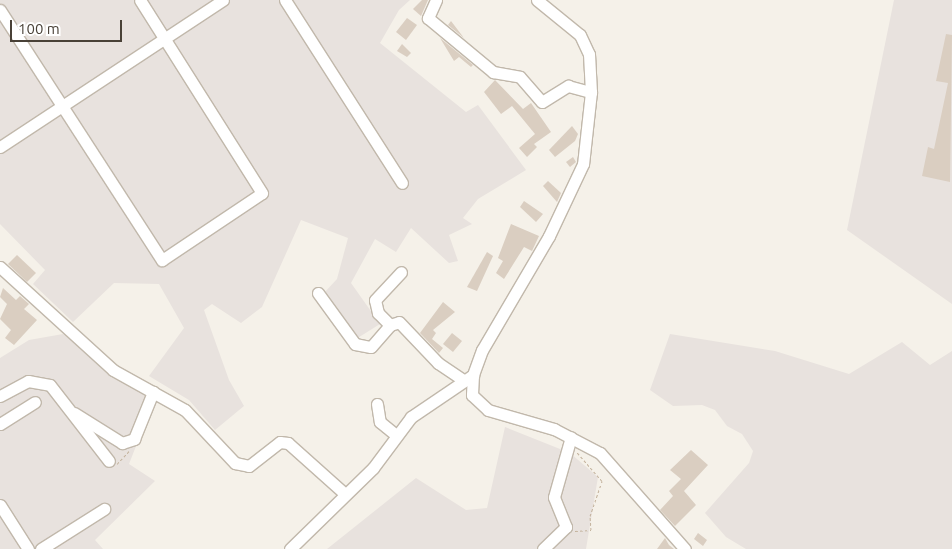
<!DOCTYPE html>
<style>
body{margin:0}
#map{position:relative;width:952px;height:549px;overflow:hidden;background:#f5f1e9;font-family:Ubuntu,sans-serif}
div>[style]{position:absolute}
.industrial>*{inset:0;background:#e8e2de}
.building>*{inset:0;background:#dacec1}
.path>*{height:1px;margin-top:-0.5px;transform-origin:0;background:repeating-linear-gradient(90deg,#c3b29c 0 2.5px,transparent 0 5px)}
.roads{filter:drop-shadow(1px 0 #c1b8ab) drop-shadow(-1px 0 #c1b8ab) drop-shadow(0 1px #c1b8ab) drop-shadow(0 -1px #c1b8ab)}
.minor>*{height:11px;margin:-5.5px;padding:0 5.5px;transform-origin:5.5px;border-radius:5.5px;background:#fff}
span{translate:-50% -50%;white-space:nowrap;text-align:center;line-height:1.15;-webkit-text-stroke:4px #fff;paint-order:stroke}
.scale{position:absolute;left:10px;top:20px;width:112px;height:22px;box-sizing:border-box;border:2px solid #494137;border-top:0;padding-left:6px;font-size:15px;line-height:18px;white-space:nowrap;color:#494137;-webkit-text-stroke:4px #fff;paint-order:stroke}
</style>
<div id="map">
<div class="industrial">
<div style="clip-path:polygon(0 0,410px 0,399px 10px,380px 43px,466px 112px,478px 105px,526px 170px,478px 199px,463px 218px,472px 224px,449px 235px,458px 261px,449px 263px,411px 228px,396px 252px,375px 239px,351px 283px,380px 324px,356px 339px,324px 293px,337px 279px,348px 238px,301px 220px,262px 307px,241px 323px,212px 304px,204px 310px,229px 380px,244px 406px,215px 430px,189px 400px,149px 376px,184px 328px,159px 284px,114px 283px,73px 322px,33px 284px,45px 270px,0 224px)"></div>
<div style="clip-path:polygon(894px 0,952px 0,952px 304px,847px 230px)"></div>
<div style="clip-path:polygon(63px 334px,116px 375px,156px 395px,129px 464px,155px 481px,95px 540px,103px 549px,0 549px,0 358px,29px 340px)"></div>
<div style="clip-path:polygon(670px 334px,775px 351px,849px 374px,902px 342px,930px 365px,952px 351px,952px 549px,746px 549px,726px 537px,705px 513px,749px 463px,753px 451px,742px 434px,727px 426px,715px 410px,702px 405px,673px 406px,650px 390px)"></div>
<div style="clip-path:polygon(505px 427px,570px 453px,598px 477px,586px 549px,327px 549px,416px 478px,466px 510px,487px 508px)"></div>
</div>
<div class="building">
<div style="clip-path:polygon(422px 0,428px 0,421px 16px,413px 9px)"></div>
<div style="clip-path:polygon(407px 18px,417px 25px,406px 40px,396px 32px)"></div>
<div style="clip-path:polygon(451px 21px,464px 38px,469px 42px,448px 25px)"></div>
<div style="clip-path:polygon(946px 34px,952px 35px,950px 182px,922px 176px,928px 147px,934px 149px,948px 83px,936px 81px)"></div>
<div style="clip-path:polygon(440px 38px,473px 65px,471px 67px,459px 57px,454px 61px)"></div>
<div style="clip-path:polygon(402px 44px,411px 53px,407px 57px,397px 51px)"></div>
<div style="clip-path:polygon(495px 80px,523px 109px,531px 103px,551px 132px,534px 144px,537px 147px,527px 157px,519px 148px,535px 134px,512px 106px,501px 114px,484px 92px)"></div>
<div style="clip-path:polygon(572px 126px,578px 134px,575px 141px,555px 157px,549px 150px)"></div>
<div style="clip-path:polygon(573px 157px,576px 162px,570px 167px,566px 162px)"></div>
<div style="clip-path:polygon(548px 181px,561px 193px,557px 202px,543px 186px)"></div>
<div style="clip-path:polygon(524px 201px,543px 214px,536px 222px,520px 207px)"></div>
<div style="clip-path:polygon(511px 224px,539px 236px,532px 251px,524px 247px,504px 279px,496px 273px,503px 261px,498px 258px)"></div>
<div style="clip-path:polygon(487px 252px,493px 256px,477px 291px,467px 287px)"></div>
<div style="clip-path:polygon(17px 255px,36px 273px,27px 282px,8px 264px)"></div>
<div style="clip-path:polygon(3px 288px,16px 300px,20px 296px,29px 304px,24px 309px,37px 320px,14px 345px,5px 338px,11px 330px,0 319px,7px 304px,0 297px)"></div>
<div style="clip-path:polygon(443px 302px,455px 312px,433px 330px,436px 333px,432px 339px,443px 348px,439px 353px,420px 333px)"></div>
<div style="clip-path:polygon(452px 333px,462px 341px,453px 352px,443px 344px)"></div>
<div style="clip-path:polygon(691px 450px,708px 465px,684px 491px,696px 505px,675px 526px,660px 510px,673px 496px,669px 491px,681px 479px,670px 470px)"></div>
<div style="clip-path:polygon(698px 533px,707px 540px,703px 546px,694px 539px)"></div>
<div style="clip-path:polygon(665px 538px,669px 545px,674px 549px,657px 549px)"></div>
</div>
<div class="path">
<div style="left:117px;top:464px;width:18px;rotate:-47deg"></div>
<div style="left:575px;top:531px;width:16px;rotate:-4deg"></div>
<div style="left:591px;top:530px;width:14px;rotate:-94deg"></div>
<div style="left:590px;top:516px;width:37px;rotate:-71deg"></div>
<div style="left:602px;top:481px;width:38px;rotate:-131deg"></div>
</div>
<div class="roads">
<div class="minor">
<div style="left:285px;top:0;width:217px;rotate:57.4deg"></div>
<div style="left:436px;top:0;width:20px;rotate:114deg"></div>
<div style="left:428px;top:18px;width:85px;rotate:39.7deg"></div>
<div style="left:493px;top:72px;width:27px;rotate:10deg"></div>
<div style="left:520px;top:77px;width:33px;rotate:49deg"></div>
<div style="left:542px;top:102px;width:31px;rotate:-32deg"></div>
<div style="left:568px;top:86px;width:24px;rotate:15deg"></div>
<div style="left:537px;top:0;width:55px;rotate:39.1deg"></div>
<div style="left:580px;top:35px;width:21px;rotate:65deg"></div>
<div style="left:589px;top:54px;width:38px;rotate:87deg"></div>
<div style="left:591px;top:92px;width:72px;rotate:96.3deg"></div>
<div style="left:583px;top:164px;width:80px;rotate:115.3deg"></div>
<div style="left:549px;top:236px;width:132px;rotate:120.4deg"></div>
<div style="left:482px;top:350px;width:27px;rotate:110deg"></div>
<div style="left:473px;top:375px;width:20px;rotate:93deg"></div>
<div style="left:472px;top:395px;width:22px;rotate:43deg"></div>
<div style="left:488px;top:410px;width:69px;rotate:16.1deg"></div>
<div style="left:554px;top:429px;width:52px;rotate:27.6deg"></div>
<div style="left:600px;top:453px;width:128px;rotate:48.5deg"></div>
<div style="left:0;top:10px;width:298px;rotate:57.1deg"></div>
<div style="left:162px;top:260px;width:120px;rotate:-33.8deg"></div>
<div style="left:262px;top:193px;width:228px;rotate:-122.3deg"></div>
<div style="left:0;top:147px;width:267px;rotate:-33.4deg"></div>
<div style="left:0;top:267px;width:153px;rotate:42.3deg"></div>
<div style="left:113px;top:370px;width:82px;rotate:29.1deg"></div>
<div style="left:185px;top:410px;width:73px;rotate:46.7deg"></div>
<div style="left:235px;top:463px;width:14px;rotate:12deg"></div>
<div style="left:249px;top:466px;width:39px;rotate:-38deg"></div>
<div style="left:280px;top:442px;width:8px;rotate:7deg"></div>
<div style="left:288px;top:443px;width:75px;rotate:41.8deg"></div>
<div style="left:318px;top:293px;width:63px;rotate:54deg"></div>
<div style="left:355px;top:344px;width:16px;rotate:11deg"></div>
<div style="left:371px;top:347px;width:29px;rotate:-49deg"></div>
<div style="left:390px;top:325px;width:9px;rotate:-18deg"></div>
<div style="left:399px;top:322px;width:57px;rotate:46.4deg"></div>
<div style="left:438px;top:363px;width:30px;rotate:34deg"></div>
<div style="left:390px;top:325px;width:17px;rotate:-135deg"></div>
<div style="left:378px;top:313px;width:13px;rotate:-103deg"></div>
<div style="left:375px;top:300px;width:38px;rotate:-47deg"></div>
<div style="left:0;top:396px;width:32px;rotate:-28deg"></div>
<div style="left:28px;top:381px;width:22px;rotate:10deg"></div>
<div style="left:50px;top:385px;width:96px;rotate:52.2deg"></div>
<div style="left:377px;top:404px;width:18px;rotate:81deg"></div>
<div style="left:380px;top:422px;width:21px;rotate:39deg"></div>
<div style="left:74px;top:413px;width:57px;rotate:32deg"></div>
<div style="left:122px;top:443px;width:13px;rotate:-18deg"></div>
<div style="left:134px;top:439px;width:51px;rotate:-68deg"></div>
<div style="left:0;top:424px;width:41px;rotate:-32.2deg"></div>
<div style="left:0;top:505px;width:52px;rotate:57.5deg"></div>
<div style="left:41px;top:549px;width:75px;rotate:-32.4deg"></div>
<div style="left:290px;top:549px;width:116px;rotate:-44.3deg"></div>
<div style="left:373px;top:468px;width:64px;rotate:-53.3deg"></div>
<div style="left:411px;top:417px;width:75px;rotate:-34.1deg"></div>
<div style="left:543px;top:549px;width:32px;rotate:-44deg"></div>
<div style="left:566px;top:527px;width:32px;rotate:-112deg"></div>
<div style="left:554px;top:497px;width:62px;rotate:-74.2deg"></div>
</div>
</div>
<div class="scale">100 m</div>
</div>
